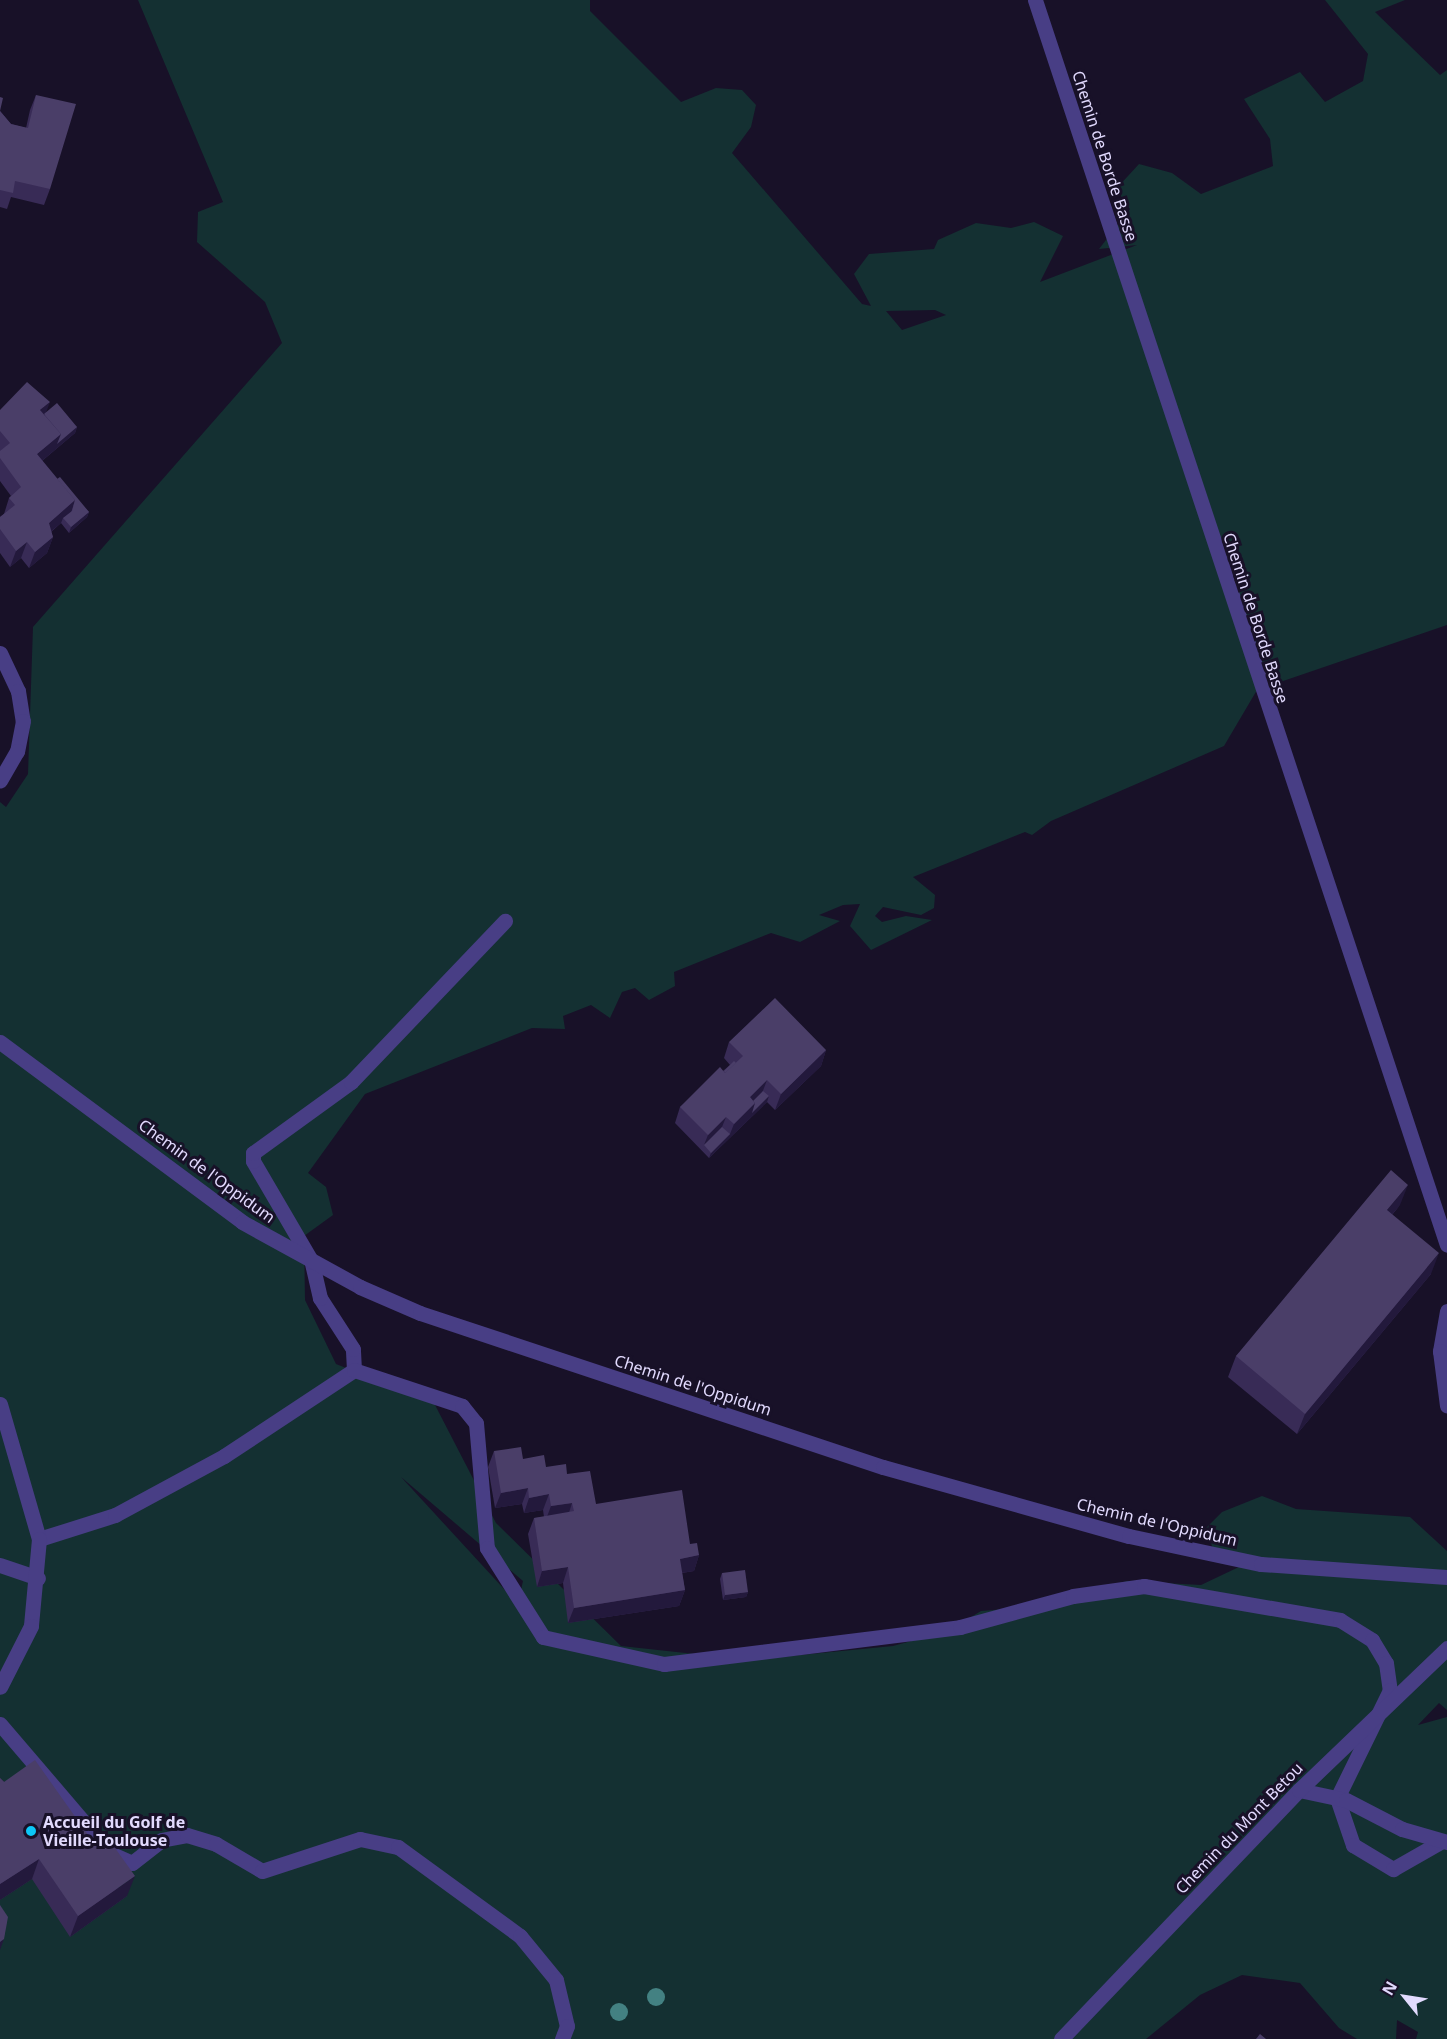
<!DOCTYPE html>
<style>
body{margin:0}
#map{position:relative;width:1447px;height:2039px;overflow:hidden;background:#181128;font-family:"Noto Sans",sans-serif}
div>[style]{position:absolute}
.green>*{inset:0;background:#143032}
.service>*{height:15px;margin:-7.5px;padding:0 7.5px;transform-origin:7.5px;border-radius:7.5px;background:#483e85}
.minor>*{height:15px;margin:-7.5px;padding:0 7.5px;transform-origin:7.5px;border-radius:7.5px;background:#483e85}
.tertiary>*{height:15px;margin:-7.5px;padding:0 7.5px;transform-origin:7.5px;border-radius:7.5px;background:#483e85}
.trees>*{width:18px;height:18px;margin:-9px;border-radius:50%;background:#438182}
.wall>*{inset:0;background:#382b56}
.shaded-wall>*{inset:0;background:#23193c}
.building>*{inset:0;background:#4a3e68}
.dots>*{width:16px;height:16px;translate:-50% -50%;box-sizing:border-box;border:3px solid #181128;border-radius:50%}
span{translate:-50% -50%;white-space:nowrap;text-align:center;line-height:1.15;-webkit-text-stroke:6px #181128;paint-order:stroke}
.street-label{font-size:16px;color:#e2dafe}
.poi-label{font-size:16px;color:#e2dafe;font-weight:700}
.left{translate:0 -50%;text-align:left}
.north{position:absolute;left:1375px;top:1967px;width:60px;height:60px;-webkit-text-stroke:4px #181128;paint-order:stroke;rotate:300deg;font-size:16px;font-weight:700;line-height:24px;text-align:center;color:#e2dafe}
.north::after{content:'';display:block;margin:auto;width:21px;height:27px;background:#e2dafe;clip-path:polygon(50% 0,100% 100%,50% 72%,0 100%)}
</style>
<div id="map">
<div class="green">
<div style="clip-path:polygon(evenodd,138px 0,590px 0,590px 11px,681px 102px,716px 88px,742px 90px,756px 105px,751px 127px,732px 153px,862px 304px,871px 306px,854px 274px,869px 254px,934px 249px,938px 240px,976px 223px,1011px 228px,1034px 222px,1063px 236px,1040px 282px,1137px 245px,1099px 249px,1130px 209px,1116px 189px,1139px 164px,1172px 173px,1201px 194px,1273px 166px,1270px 139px,1244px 99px,1300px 72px,1325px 102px,1363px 81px,1368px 54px,1325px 0,1405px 0,1375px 12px,1440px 75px,1447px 70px,1447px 625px,1257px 690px,1224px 746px,1051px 821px,1032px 835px,1025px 832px,913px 877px,935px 895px,934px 908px,921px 915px,883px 907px,875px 916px,882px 922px,906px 916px,932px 920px,871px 950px,850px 926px,860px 904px,843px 905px,819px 915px,840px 921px,800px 942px,771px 933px,674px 972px,675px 986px,649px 1000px,635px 988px,622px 992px,610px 1018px,591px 1005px,563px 1016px,565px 1029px,532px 1028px,365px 1094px,308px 1173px,326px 1187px,333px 1215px,304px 1236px,305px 1300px,336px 1364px,434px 1403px,496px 1523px,621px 1646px,750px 1660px,893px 1646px,948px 1631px,981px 1611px,1031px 1607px,1127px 1581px,1201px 1585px,1241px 1566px,1219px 1563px,1205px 1529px,1222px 1512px,1262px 1496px,1296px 1509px,1410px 1517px,1447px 1551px,1447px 1710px,1439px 1703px,1418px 1725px,1447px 1717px,1447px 2039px,1416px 2039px,1418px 2032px,1397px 2020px,1396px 2039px,1357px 2039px,1339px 2028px,1300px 1983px,1242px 1975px,1200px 1995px,1146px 2039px,0 2039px,0 802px,6px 807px,28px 774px,33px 627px,282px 343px,265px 302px,197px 242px,198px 212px,223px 202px,138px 0,935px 310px,946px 315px,902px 330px,886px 311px,935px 310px,138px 0,401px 1477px,523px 1581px,518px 1603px,517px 1603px,401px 1477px)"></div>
</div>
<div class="service">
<div style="left:354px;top:1370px;width:21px;rotate:-93deg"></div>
<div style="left:353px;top:1349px;width:61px;rotate:-122.9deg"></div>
<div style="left:320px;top:1298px;width:37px;rotate:-103deg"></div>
<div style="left:312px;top:1262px;width:117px;rotate:-120.3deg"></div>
<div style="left:253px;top:1161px;width:8px;rotate:-90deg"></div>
<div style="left:253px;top:1153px;width:121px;rotate:-35.9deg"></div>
<div style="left:351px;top:1082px;width:223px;rotate:-46.3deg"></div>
<div style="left:39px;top:1539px;width:80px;rotate:-17.5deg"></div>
<div style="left:115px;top:1515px;width:124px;rotate:-28.4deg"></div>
<div style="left:224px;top:1456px;width:156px;rotate:-33.5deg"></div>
<div style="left:354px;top:1370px;width:114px;rotate:18.4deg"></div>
<div style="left:462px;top:1406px;width:22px;rotate:51deg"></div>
<div style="left:476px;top:1423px;width:125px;rotate:85deg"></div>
<div style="left:487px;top:1548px;width:105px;rotate:57.8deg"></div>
<div style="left:543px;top:1637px;width:124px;rotate:12.6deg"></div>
<div style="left:664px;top:1664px;width:298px;rotate:-7.1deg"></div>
<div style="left:960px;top:1627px;width:117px;rotate:-15.3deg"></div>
<div style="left:1073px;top:1596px;width:72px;rotate:-8deg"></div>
<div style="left:1144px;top:1586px;width:199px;rotate:9.8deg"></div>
<div style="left:1340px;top:1620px;width:38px;rotate:32deg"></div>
<div style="left:1372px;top:1640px;width:27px;rotate:59deg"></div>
<div style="left:1386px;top:1663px;width:27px;rotate:82deg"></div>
<div style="left:1390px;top:1690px;width:120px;rotate:116.1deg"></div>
<div style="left:1337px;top:1798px;width:50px;rotate:71.2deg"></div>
<div style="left:1353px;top:1845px;width:47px;rotate:31deg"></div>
<div style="left:1393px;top:1869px;width:56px;rotate:-29.7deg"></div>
<div style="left:0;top:1565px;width:40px;rotate:18.9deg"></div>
<div style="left:0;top:1724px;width:170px;rotate:49.5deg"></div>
<div style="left:110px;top:1853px;width:24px;rotate:24deg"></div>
<div style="left:132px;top:1863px;width:37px;rotate:-38deg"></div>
<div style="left:161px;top:1840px;width:26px;rotate:-11deg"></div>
<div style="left:187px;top:1835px;width:30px;rotate:17deg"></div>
<div style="left:216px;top:1844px;width:53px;rotate:30.4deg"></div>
<div style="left:262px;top:1871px;width:103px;rotate:-18.1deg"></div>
<div style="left:360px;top:1839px;width:39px;rotate:12deg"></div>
<div style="left:398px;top:1847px;width:151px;rotate:36.1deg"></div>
<div style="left:520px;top:1936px;width:57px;rotate:50.7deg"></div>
<div style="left:556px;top:1980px;width:47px;rotate:76.6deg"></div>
<div style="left:567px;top:2026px;width:14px;rotate:111deg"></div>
<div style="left:1299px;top:1790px;width:48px;rotate:12deg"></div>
<div style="left:1346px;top:1800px;width:63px;rotate:27.4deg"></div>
<div style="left:1402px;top:1829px;width:47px;rotate:16.1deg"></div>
</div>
<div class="minor">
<div style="left:1035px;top:0;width:1311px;rotate:71.69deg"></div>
<div style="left:0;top:653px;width:42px;rotate:64.7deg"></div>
<div style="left:18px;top:691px;width:30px;rotate:81deg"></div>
<div style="left:23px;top:721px;width:31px;rotate:101deg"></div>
<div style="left:17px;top:751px;width:34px;rotate:120deg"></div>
<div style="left:1447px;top:1311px;width:41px;rotate:99.9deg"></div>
<div style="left:1440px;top:1351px;width:55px;rotate:82.7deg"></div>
<div style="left:0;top:1404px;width:141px;rotate:73.9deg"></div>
<div style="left:39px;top:1539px;width:87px;rotate:95.3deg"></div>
<div style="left:31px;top:1626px;width:68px;rotate:116.9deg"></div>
<div style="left:1061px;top:2039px;width:344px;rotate:-46.3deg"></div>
<div style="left:1299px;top:1790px;width:205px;rotate:-43.8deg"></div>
</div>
<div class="tertiary">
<div style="left:0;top:1042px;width:302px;rotate:36.6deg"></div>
<div style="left:242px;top:1222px;width:135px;rotate:28.8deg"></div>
<div style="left:360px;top:1287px;width:65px;rotate:23.4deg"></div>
<div style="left:420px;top:1313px;width:488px;rotate:18.4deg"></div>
<div style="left:883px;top:1467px;width:255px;rotate:15.7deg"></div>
<div style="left:1129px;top:1536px;width:135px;rotate:12deg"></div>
<div style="left:1261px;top:1564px;width:186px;rotate:4deg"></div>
</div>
<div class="trees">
<div style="left:656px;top:1997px"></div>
<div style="left:619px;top:2012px"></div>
</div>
<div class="wall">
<div style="clip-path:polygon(36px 95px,50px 189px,44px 205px,11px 197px,7px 209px,0 207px,0 97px,0 111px,11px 124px,26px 128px,30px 110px)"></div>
<div style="clip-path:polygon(0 410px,46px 412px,77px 427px,75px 433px,42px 461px,57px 479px,89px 512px,87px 517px,69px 533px,61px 523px,51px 532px,53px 537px,47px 553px,29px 568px,21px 558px,10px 567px,0 553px,0 517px,4px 514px,9px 498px,11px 496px,0 481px)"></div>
<div style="clip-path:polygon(729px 1042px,826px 1050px,821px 1066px,775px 1110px,767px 1102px,709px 1158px,675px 1123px,680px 1107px,730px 1065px,724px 1058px)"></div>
<div style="clip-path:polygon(1400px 1205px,1392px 1215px,1431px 1274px,1297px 1434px,1228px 1377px,1236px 1356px)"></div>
<div style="clip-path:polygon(494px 1451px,523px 1459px,567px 1474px,596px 1504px,690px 1544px,699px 1555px,694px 1571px,682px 1573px,685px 1590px,679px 1606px,568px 1623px,563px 1583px,537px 1587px,528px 1534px,534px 1518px,544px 1517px,543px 1510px,524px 1513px,522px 1504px,495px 1508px,488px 1467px)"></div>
<div style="clip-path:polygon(722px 1573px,748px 1592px,746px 1597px,723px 1600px,720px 1579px)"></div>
<div style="clip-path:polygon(0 1778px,127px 1896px,70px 1937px,32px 1879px,0 1900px)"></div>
</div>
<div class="shaded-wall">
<div style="clip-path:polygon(50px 402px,44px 418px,40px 410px)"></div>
<div style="clip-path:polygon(77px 427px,75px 433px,31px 470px,37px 454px,61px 434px)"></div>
<div style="clip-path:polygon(75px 500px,70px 516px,63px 518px,61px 523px,43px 538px,49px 523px)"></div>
<div style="clip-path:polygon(89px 512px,87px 517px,69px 533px,71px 527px)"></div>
<div style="clip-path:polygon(53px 537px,47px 553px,29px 568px,35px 552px)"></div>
<div style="clip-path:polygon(27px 542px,21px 558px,10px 567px,16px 551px)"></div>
<div style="clip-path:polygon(826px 1050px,821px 1066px,775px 1110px,781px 1094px)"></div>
<div style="clip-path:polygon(767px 1080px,761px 1096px,748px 1109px,750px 1097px)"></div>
<div style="clip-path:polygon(769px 1096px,767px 1102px,709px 1158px,711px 1153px,730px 1134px,734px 1124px,755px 1103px)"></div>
<div style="clip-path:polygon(726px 1117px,720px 1132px,704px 1145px,708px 1135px)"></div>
<div style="clip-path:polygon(1408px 1185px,1400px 1205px,1379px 1230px,1387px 1210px)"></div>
<div style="clip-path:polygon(1439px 1253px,1431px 1274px,1297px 1434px,1305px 1414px)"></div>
<div style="clip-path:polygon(528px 1488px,522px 1504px,495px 1508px,501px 1493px)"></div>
<div style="clip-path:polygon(549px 1494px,543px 1510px,524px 1513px,529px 1498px)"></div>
<div style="clip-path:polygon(572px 1503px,567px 1519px,545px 1522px,551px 1506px)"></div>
<div style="clip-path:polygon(699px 1555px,694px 1571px,674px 1574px,680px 1559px)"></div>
<div style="clip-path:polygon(568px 1567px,563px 1583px,537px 1587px,542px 1571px)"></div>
<div style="clip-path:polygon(685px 1590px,679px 1606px,568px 1623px,574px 1608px)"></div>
<div style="clip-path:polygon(748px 1592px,746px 1597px,723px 1600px,725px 1595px)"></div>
<div style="clip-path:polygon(39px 1859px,32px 1879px,0 1900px,0 1884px)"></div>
<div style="clip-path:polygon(135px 1876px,127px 1896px,70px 1937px,78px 1916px)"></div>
<div style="clip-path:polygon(4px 1939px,0 1950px,0 1942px)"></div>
</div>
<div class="building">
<div style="clip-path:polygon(36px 95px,76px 104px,50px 189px,15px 181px,13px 193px,0 190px,0 97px,3px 98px,0 111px,11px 124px,28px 128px)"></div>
<div style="clip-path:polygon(27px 382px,50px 402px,40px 410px,61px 434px,37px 454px,75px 500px,49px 523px,53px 537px,35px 552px,27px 542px,16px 551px,0 529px,0 517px,15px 505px,9px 498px,21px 487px,0 458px,0 451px,10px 443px,0 431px,0 410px)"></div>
<div style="clip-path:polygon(57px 403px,77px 427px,57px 444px,61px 434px,44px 414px)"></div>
<div style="clip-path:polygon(60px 477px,89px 512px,71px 527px,63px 518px,72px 511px,75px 500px,57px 479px)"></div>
<div style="clip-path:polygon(775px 998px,826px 1050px,781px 1094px,767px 1080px,750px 1097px,755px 1103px,734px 1124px,726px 1117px,708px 1135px,680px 1107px,720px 1067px,725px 1073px,743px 1056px,729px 1042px)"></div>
<div style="clip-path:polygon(734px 1061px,736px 1063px,725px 1073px,724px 1071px)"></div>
<div style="clip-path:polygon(763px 1091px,769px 1096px,752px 1113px,755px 1103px,753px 1101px)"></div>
<div style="clip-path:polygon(722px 1127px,730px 1134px,711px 1153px,704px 1145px)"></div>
<div style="clip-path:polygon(1391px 1170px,1408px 1185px,1387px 1210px,1439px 1253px,1305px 1414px,1236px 1356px)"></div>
<div style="clip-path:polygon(521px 1447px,523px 1459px,544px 1455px,546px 1467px,566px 1464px,567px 1474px,590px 1471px,596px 1504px,682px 1490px,690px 1544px,697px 1543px,699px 1555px,680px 1559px,685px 1590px,574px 1608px,568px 1567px,542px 1571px,534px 1518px,574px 1511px,572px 1503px,551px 1506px,549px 1494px,529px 1498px,528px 1488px,501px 1493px,494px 1451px)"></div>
<div style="clip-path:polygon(745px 1570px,748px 1592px,725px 1595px,722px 1573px)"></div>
<div style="clip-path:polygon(35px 1760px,98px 1849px,110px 1841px,135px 1876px,78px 1916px,39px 1859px,0 1884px,0 1778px,4px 1782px)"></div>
<div style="clip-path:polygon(0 1905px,8px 1917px,4px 1939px,0 1942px)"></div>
<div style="clip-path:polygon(1260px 2034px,1266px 2039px,1256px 2039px)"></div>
</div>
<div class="dots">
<div style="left:31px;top:1831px;background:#0dc7f7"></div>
</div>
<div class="street-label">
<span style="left:1105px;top:156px;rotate:72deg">Chemin de Borde Basse</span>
<span style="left:1256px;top:618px;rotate:72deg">Chemin de Borde Basse</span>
<span style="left:207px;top:1171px;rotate:36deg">Chemin de l'Oppidum</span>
<span style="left:693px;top:1385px;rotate:18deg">Chemin de l'Oppidum</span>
<span style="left:1157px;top:1522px;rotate:13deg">Chemin de l'Oppidum</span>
<span style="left:1239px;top:1828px;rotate:-46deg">Chemin du Mont Betou</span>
</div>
<div class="poi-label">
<span class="left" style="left:43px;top:1831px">Accueil du Golf de<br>Vieille-Toulouse</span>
</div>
<div class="north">N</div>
</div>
